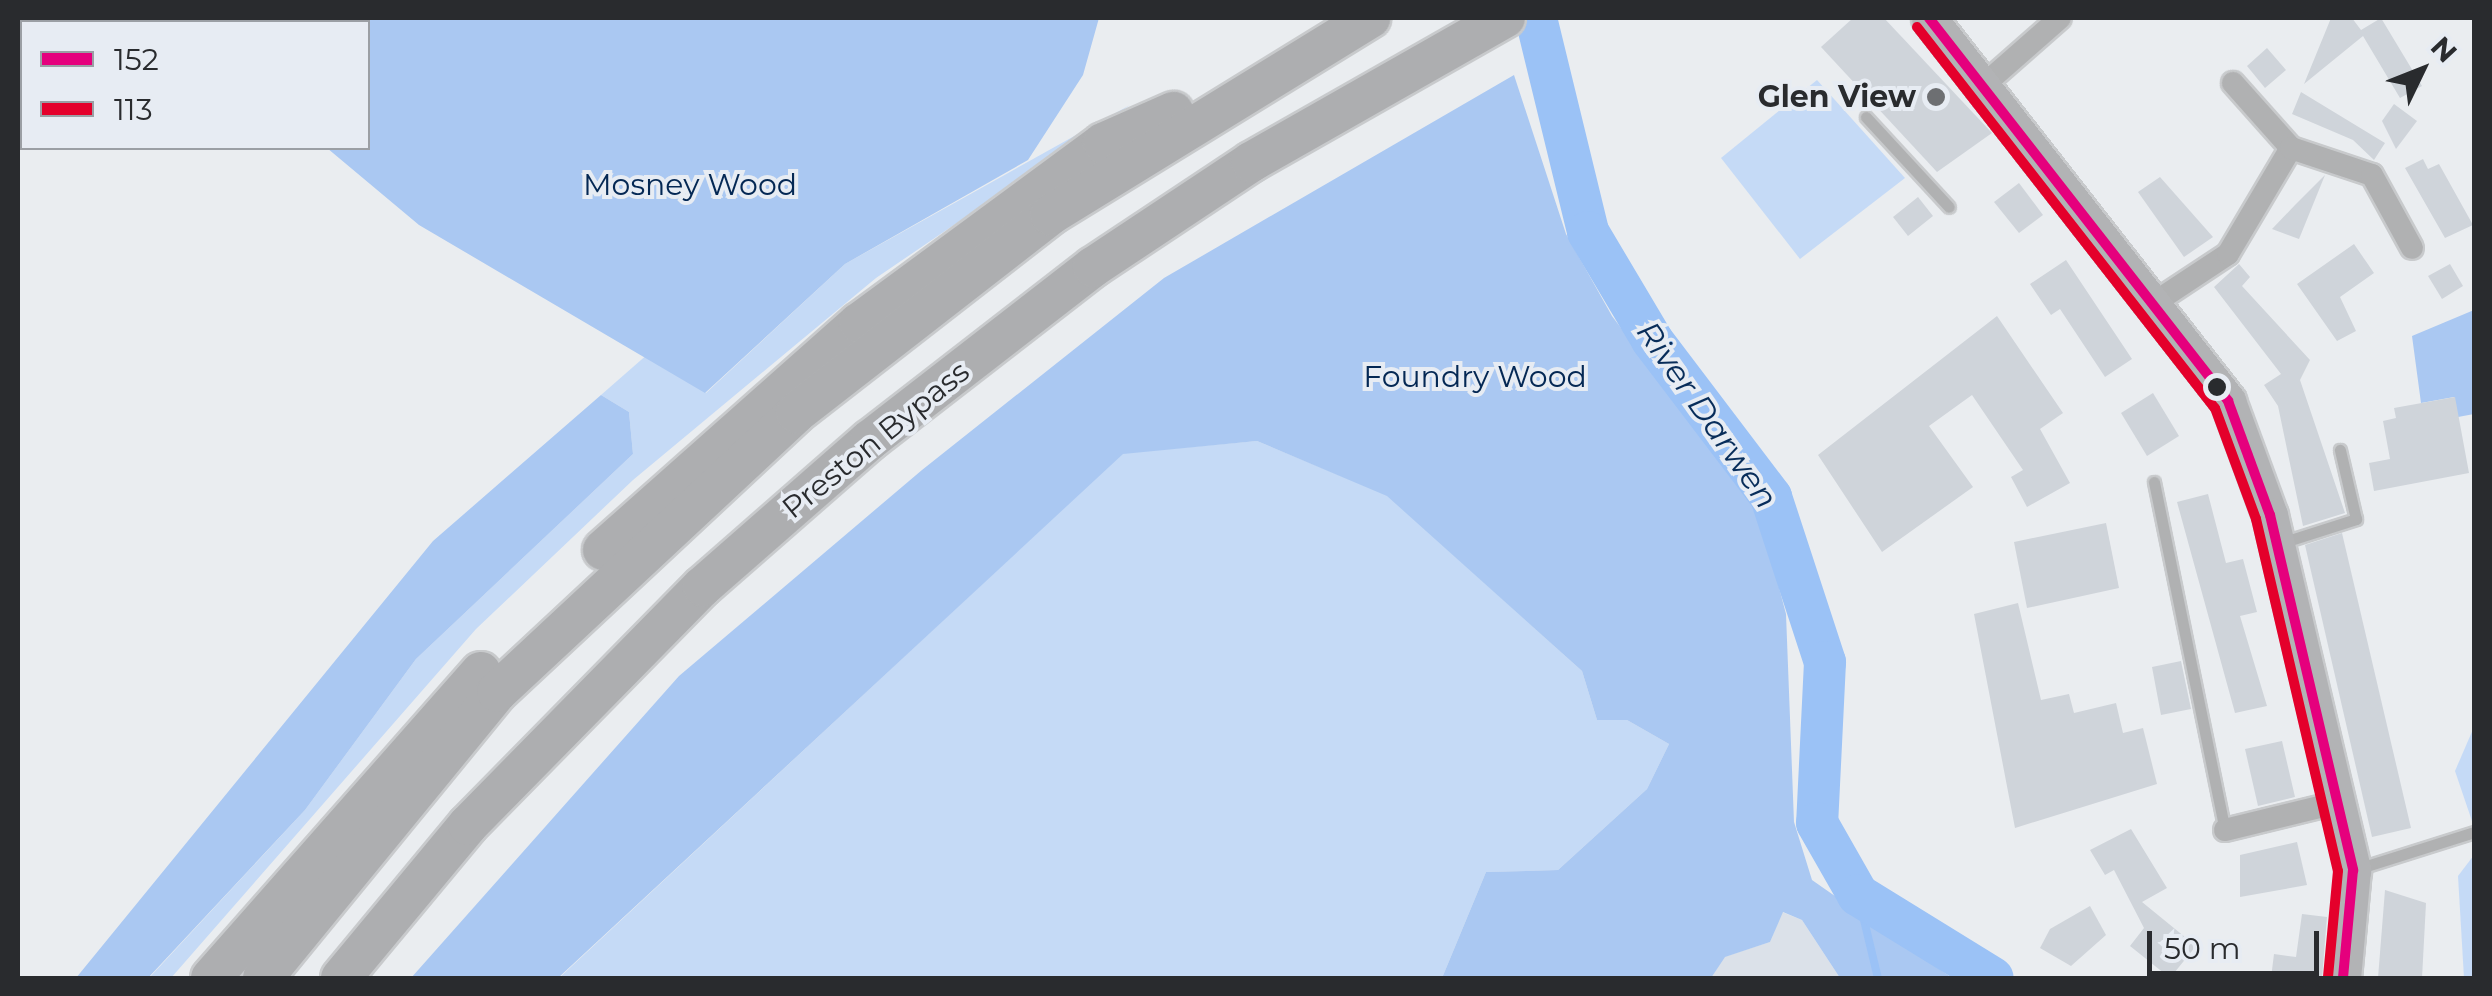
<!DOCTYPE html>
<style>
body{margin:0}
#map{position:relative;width:2492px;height:996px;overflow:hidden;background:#eaedf0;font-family:Montserrat,sans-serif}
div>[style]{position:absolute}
.built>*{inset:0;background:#dbe1e9}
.green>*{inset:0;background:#c5daf6}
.forest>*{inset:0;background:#aac8f2}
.stream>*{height:8px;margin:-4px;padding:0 4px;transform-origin:4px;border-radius:4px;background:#9bc2f6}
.river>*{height:42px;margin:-21px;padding:0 21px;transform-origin:21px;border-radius:21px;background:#9bc2f6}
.building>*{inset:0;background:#cfd4da}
.roads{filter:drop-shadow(2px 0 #c8cacc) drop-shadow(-2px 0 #c8cacc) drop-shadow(0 2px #c8cacc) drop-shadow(0 -2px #c8cacc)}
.lane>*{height:11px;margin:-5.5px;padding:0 5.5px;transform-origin:5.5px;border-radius:5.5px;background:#b0b1b2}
.street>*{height:22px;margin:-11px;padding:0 11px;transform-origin:11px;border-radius:11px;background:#b0b1b2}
.primary>*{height:35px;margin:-17.5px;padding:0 17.5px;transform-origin:17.5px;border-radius:17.5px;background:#b2b3b5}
.highway>*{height:40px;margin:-20px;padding:0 20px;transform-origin:20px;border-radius:20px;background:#adaeb0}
.bus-1>*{height:10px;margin:-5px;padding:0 5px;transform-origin:5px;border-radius:5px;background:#e5007d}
.bus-2>*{height:10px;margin:-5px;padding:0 5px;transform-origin:5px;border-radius:5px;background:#e4002b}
.dots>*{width:28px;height:28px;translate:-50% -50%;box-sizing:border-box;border:5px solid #e7ecf3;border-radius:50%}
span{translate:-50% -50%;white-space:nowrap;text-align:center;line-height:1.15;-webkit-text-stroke:8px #e7ecf3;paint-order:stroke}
.poi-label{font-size:30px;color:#292b2e;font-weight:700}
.right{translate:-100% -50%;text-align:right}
.park-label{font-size:30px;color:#042854}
.street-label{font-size:30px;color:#292b2e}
.water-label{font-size:32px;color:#082d5a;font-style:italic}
.frame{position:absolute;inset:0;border:20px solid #292b2e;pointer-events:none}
.legend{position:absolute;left:20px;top:20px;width:350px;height:130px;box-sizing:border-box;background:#e7ecf3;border:2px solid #9b9fa4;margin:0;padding:12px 18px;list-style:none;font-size:30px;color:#292b2e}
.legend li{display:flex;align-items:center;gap:20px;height:50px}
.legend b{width:50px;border:2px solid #9b9fa4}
.north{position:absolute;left:2372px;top:20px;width:100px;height:100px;-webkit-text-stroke:8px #e7ecf3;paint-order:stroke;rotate:47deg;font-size:28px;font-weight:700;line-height:40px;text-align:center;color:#292b2e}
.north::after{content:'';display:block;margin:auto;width:35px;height:45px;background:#292b2e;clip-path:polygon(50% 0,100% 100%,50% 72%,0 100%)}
.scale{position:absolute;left:2147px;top:931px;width:172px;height:45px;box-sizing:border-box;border:5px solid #292b2e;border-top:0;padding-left:12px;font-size:30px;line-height:35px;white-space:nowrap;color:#292b2e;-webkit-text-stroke:8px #e7ecf3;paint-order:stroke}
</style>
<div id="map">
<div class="built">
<div style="clip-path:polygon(1782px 912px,1802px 920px,1840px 978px,1711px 978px,1724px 957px,1770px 942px)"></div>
</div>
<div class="green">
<div style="clip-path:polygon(1817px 80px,1905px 178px,1800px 259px,1721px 158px)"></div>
<div style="clip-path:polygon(1130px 105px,876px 278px,633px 480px,476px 629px,171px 978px,149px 978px,305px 810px,416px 659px,633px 454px,629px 412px,601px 395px,649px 353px,706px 393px,845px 264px)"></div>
<div style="clip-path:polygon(1257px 441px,1387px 495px,1582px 671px,1597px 720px,1627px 720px,1669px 744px,1647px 789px,1558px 870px,1486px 872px,1442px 978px,559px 978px,1123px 453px)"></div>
<div style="clip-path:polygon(2474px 727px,2474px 827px,2455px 771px)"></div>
<div style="clip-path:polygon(2474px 855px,2474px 978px,2464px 978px,2458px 876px)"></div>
</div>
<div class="forest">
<div style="clip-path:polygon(18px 18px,1099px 18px,1083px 75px,1028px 160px,845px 264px,705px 393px,419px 225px,327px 148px,368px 148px,368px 22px,22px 22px,18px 103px)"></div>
<div style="clip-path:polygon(1514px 75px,1566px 234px,1612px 316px,1759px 512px,1786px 614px,1794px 822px,1812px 880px,1952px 978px,1840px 978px,1802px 920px,1783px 912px,1770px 942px,1725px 957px,1711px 978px,1442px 978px,1486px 872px,1558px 870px,1647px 789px,1669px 744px,1627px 720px,1597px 720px,1582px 671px,1387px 496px,1257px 441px,1123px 454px,558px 978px,411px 978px,679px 676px,922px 470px,1164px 278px)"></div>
<div style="clip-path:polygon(2474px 310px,2474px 414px,2458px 417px,2454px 397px,2421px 403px,2412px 336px)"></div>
<div style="clip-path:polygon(601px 395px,629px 412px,633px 454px,416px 659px,305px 810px,148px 978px,76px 978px,433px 541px)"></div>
</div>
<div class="stream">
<div style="left:1858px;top:895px;width:85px;rotate:76.5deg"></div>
</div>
<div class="river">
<div style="left:1536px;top:18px;width:220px;rotate:76.3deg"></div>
<div style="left:1588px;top:232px;width:126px;rotate:59.3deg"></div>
<div style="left:1652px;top:340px;width:197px;rotate:52.8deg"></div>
<div style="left:1771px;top:497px;width:174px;rotate:71.9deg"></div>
<div style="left:1825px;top:662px;width:161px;rotate:92.8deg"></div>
<div style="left:1817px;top:823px;width:83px;rotate:60.3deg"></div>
<div style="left:1858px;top:895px;width:158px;rotate:31.6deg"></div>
</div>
<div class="building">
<div style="clip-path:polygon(1853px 18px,1884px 18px,1992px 133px,1937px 172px,1821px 47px)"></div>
<div style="clip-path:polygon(2331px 18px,2352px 18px,2361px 30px,2381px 18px,2422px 86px,2400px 98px,2363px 36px,2304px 84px)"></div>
<div style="clip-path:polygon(2267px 48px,2286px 70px,2265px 88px,2247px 66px)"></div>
<div style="clip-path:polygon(2301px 92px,2385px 143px,2374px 160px,2353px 140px,2292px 114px)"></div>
<div style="clip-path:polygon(2394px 104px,2417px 121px,2396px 149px,2382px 121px)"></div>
<div style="clip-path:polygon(2423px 159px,2428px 169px,2439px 164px,2473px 225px,2445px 238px,2405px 168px)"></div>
<div style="clip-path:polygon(2325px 175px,2299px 239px,2272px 229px,2295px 205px)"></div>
<div style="clip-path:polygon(2160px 177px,2213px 237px,2184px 257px,2138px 192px)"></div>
<div style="clip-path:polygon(2019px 183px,2043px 215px,2019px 233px,1994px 202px)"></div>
<div style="clip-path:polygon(1918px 197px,1933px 216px,1908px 236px,1893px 217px)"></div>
<div style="clip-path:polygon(2354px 244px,2374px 273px,2340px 297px,2356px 331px,2337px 341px,2297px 284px)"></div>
<div style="clip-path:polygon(2066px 260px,2132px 359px,2105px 377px,2060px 309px,2051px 315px,2030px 284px)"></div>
<div style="clip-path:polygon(2239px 264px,2250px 277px,2242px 286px,2310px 360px,2300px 380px,2345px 513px,2303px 526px,2278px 406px,2264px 385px,2281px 374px,2214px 287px)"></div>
<div style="clip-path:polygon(2450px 264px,2463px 286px,2442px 299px,2428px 276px)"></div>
<div style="clip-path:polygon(1997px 316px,2063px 413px,2040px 429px,2070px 483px,2027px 507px,2011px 477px,2023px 470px,1972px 395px,1929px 426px,1973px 487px,1882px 552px,1818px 455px)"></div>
<div style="clip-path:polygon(2153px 393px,2179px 436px,2147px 456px,2121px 413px)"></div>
<div style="clip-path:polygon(2455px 397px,2469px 473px,2374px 491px,2369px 463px,2390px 459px,2383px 421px,2396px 418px,2394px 408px)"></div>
<div style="clip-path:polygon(2208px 494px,2226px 563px,2243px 559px,2257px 612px,2240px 616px,2267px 706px,2235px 713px,2177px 502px)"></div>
<div style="clip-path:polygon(2106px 523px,2119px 588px,2027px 608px,2014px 542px)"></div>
<div style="clip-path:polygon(2342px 533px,2411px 828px,2372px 837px,2305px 545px)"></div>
<div style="clip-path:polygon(2018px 603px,2041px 700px,2069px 694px,2074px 713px,2116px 703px,2123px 733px,2143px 728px,2157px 784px,2015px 828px,1974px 614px)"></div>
<div style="clip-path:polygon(2181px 661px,2191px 709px,2161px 715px,2152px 667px)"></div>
<div style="clip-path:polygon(2282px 741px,2295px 797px,2258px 806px,2245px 749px)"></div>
<div style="clip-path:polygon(2131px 829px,2167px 888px,2142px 902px,2196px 946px,2170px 978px,2130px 946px,2144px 928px,2114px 870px,2105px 875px,2090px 850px)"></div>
<div style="clip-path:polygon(2297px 842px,2307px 885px,2240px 897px,2240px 855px)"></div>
<div style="clip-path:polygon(2385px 890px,2426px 903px,2422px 978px,2378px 978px)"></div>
<div style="clip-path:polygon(2090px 906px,2106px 935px,2071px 966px,2040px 948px,2050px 929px)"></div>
<div style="clip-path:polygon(2302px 914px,2327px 917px,2322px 978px,2271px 978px,2274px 954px,2296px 957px)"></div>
</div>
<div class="roads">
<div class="lane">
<div style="left:1866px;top:117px;width:122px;rotate:47.3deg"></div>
<div style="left:2154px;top:482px;width:355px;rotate:78.5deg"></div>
<div style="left:2281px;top:543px;width:79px;rotate:-17.7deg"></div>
<div style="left:2356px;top:519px;width:71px;rotate:-103.1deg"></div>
<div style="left:2357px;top:869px;width:123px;rotate:-17.5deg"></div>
</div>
<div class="street">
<div style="left:1986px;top:83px;width:98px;rotate:-41.3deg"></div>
<div style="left:2233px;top:83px;width:87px;rotate:48.3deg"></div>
<div style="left:2157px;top:301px;width:85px;rotate:-33.5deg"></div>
<div style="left:2228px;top:254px;width:123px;rotate:-59.3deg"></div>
<div style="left:2291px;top:148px;width:85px;rotate:18.4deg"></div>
<div style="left:2372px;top:175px;width:83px;rotate:61.3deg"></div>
<div style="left:2225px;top:830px;width:114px;rotate:-13.7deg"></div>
</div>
<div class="primary">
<div style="left:1929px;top:18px;width:486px;rotate:52deg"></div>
<div style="left:2228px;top:401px;width:121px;rotate:69.8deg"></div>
<div style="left:2270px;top:515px;width:365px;rotate:76.8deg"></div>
<div style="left:2353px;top:870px;width:108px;rotate:95.3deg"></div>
</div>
<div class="highway">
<div style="left:603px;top:550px;width:342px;rotate:-41.6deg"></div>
<div style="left:859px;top:323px;width:303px;rotate:-36.4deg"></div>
<div style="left:1103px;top:143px;width:77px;rotate:-23.9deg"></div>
<div style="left:211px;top:978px;width:408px;rotate:-48.6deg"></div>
<div style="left:263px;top:978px;width:370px;rotate:-50.7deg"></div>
<div style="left:497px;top:692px;width:409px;rotate:-43deg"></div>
<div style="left:796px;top:413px;width:322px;rotate:-37.9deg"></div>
<div style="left:1050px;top:215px;width:376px;rotate:-31.6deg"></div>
<div style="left:341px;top:978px;width:199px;rotate:-50.3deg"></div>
<div style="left:468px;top:825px;width:335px;rotate:-45.5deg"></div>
<div style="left:703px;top:586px;width:222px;rotate:-41.2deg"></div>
<div style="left:870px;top:440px;width:282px;rotate:-37.8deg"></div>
<div style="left:1093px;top:267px;width:190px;rotate:-33.6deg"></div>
<div style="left:1251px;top:162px;width:292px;rotate:-29.6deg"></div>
</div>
</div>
<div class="bus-1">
<div style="left:1929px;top:18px;width:486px;rotate:52deg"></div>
<div style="left:2228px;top:401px;width:121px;rotate:69.8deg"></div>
<div style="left:2270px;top:515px;width:365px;rotate:76.8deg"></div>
<div style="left:2353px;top:870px;width:108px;rotate:95.3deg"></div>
</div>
<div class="bus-2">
<div style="left:1917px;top:27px;width:484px;rotate:52deg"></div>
<div style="left:2215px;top:408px;width:118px;rotate:69.7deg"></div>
<div style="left:2256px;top:519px;width:361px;rotate:76.9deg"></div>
<div style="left:2338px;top:871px;width:106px;rotate:95.4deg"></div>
</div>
<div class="dots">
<div style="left:1936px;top:97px;background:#6d6f72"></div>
<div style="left:2217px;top:387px;background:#292b2e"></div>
</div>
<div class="poi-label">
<span class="right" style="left:1916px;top:97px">Glen View</span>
</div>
<div class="park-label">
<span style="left:690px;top:185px">Mosney Wood</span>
<span style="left:1475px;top:377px">Foundry Wood</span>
</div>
<div class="street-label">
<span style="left:876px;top:440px;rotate:-39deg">Preston Bypass</span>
</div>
<div class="water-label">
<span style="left:1707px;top:415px;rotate:55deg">River Darwen</span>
</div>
<div class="frame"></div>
<ul class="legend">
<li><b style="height:12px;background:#e5007d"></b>152</li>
<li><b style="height:12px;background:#e4002b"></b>113</li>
</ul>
<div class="north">N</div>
<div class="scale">50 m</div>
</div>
